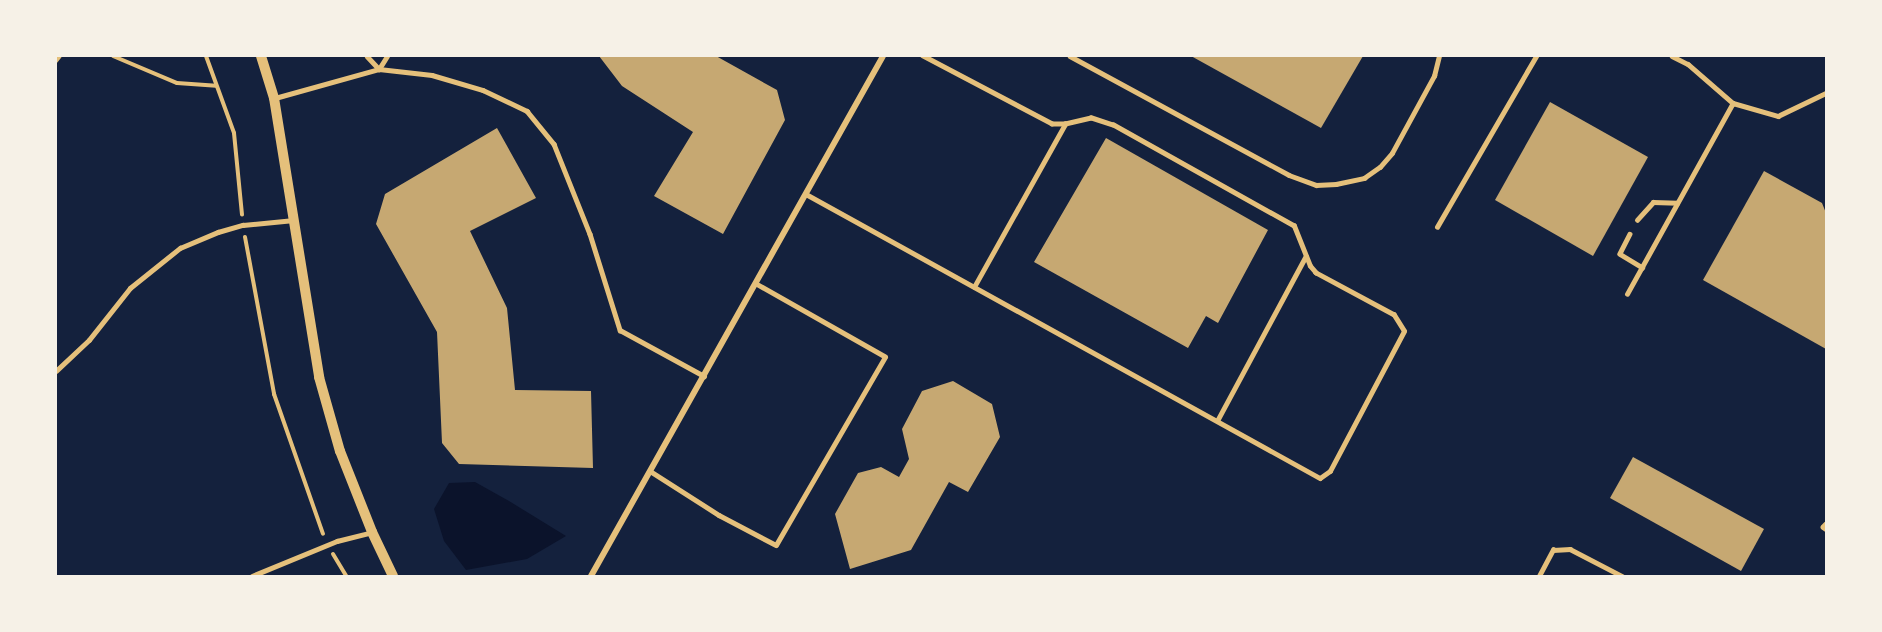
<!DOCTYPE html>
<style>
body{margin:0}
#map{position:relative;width:1882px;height:632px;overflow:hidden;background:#14213d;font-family:"Source Sans 3",sans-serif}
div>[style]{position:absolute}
.water>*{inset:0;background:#0b132b}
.building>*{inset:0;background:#c6a872}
.path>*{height:4px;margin:-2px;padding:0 2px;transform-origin:2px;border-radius:2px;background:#e5c07b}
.service>*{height:4.5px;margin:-2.25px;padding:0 2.25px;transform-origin:2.25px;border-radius:2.25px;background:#e5c07b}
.minor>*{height:6px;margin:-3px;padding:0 3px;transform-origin:3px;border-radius:3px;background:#e5c07b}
.tertiary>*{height:10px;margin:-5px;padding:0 5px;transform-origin:5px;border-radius:5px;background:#e5c07b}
span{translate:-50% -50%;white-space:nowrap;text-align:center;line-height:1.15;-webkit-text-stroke:4.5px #f6f1e7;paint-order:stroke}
.frame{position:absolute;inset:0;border:57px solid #f6f1e7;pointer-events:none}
</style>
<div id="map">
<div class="water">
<div style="clip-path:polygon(475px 482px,509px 501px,566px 536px,527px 559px,466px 570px,444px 541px,434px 509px,449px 483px)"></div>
</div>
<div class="building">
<div style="clip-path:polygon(599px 56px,716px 56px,777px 90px,785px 120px,723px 234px,654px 196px,693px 132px,622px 86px)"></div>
<div style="clip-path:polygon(1191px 56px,1363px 56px,1321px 128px)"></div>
<div style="clip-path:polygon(1550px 102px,1648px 157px,1593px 256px,1495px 200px)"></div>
<div style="clip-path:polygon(497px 128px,536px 198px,470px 231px,507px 308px,515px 390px,591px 391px,593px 468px,459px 464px,442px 443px,437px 332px,376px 224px,385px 194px)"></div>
<div style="clip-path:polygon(1106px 138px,1268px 230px,1218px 323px,1206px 316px,1188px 348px,1034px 262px)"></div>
<div style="clip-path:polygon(1764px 171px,1822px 203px,1826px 213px,1826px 349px,1703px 280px)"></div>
<div style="clip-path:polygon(953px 381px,992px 404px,1000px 437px,968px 492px,949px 482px,911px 550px,850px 569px,835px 514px,858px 473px,881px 467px,899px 477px,909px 459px,902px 429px,922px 391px)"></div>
<div style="clip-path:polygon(1633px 457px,1764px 529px,1741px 571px,1610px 498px)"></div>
</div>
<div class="path">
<div style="left:113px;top:56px;width:69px;rotate:22.9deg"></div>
<div style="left:177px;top:83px;width:39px;rotate:4deg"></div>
<div style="left:206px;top:56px;width:82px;rotate:70deg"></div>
<div style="left:234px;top:133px;width:82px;rotate:84.4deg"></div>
<div style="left:56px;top:61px;width:6px;rotate:-51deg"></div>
<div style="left:245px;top:237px;width:160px;rotate:79.5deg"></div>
<div style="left:274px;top:394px;width:148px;rotate:70.7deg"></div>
<div style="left:333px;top:554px;width:26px;rotate:59deg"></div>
</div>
<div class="service">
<div style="left:367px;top:56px;width:18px;rotate:47deg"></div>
<div style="left:379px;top:69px;width:53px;rotate:6.5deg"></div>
<div style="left:432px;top:75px;width:53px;rotate:16.4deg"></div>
<div style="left:483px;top:90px;width:49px;rotate:25.5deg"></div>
<div style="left:527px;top:111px;width:43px;rotate:50.7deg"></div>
<div style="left:554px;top:144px;width:97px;rotate:68.2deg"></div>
<div style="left:590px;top:234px;width:101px;rotate:72.6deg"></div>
<div style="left:620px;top:330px;width:96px;rotate:28.7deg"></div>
<div style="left:1070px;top:56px;width:249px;rotate:28.5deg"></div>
<div style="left:1289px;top:175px;width:29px;rotate:20deg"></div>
<div style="left:1316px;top:185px;width:20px;rotate:-3deg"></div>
<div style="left:1336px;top:184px;width:29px;rotate:-12deg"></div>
<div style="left:1364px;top:178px;width:19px;rotate:-35deg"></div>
<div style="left:1380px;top:167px;width:18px;rotate:-49deg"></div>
<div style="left:1392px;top:153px;width:88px;rotate:-61.4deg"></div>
<div style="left:1434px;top:76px;width:21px;rotate:-76deg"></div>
<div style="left:1672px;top:56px;width:18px;rotate:27deg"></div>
<div style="left:1688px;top:64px;width:60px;rotate:40.9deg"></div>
<div style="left:275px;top:98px;width:108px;rotate:-15.6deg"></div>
<div style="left:379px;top:69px;width:15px;rotate:-58deg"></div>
<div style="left:806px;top:194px;width:587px;rotate:28.92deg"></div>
<div style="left:1320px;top:478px;width:12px;rotate:-35deg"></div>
<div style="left:1330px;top:471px;width:158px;rotate:-62.1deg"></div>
<div style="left:1404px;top:331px;width:19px;rotate:-122deg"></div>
<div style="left:1394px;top:315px;width:89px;rotate:-151.7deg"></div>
<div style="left:1316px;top:273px;width:9px;rotate:-131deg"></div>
<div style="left:1310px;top:266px;width:43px;rotate:-111.8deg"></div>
<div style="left:1294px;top:226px;width:207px;rotate:-150.8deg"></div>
<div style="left:1113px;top:125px;width:23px;rotate:-162deg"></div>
<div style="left:1091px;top:118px;width:27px;rotate:167deg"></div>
<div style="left:1065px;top:124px;width:13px;rotate:180deg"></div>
<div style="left:1052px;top:124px;width:146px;rotate:-152.2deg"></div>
<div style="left:1637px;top:220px;width:24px;rotate:-48deg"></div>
<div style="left:1653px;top:202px;width:24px;rotate:2deg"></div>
<div style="left:1437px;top:227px;width:198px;rotate:-59.9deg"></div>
<div style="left:1630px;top:234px;width:22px;rotate:117deg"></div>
<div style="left:1620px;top:254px;width:26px;rotate:31deg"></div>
<div style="left:974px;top:287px;width:187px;rotate:-60.8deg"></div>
<div style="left:1627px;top:294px;width:218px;rotate:-61deg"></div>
<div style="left:1733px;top:103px;width:47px;rotate:16.1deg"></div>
<div style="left:1778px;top:116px;width:53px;rotate:-25.6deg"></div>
<div style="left:56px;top:371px;width:45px;rotate:-43.2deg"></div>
<div style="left:89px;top:340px;width:66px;rotate:-51.7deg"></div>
<div style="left:130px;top:288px;width:64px;rotate:-38.7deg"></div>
<div style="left:180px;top:248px;width:41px;rotate:-22.8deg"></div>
<div style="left:218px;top:232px;width:26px;rotate:-16deg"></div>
<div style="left:243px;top:225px;width:51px;rotate:-5.6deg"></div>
<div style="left:1217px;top:421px;width:187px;rotate:-61.7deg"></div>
<div style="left:650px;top:471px;width:82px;rotate:32.5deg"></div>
<div style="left:719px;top:515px;width:64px;rotate:27.8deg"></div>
<div style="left:776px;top:545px;width:217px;rotate:-59.9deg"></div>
<div style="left:885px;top:357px;width:148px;rotate:-150.5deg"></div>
<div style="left:1826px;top:524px;width:4px;rotate:135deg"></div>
<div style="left:1823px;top:527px;width:4px;rotate:34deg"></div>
<div style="left:252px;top:576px;width:92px;rotate:-22.4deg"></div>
<div style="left:337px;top:541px;width:36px;rotate:-14deg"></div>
<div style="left:1539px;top:576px;width:30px;rotate:-62deg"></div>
<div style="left:1553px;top:550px;width:17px;rotate:-3deg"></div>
<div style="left:1570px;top:549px;width:59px;rotate:27.4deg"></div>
</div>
<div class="minor">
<div style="left:591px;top:576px;width:596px;rotate:-60.68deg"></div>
</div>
<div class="tertiary">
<div style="left:261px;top:56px;width:44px;rotate:72.8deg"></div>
<div style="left:274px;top:98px;width:283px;rotate:80.8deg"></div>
<div style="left:319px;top:377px;width:77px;rotate:74.2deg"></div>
<div style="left:340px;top:451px;width:87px;rotate:68.4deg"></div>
<div style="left:372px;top:532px;width:49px;rotate:64.5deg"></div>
</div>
<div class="frame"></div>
</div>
